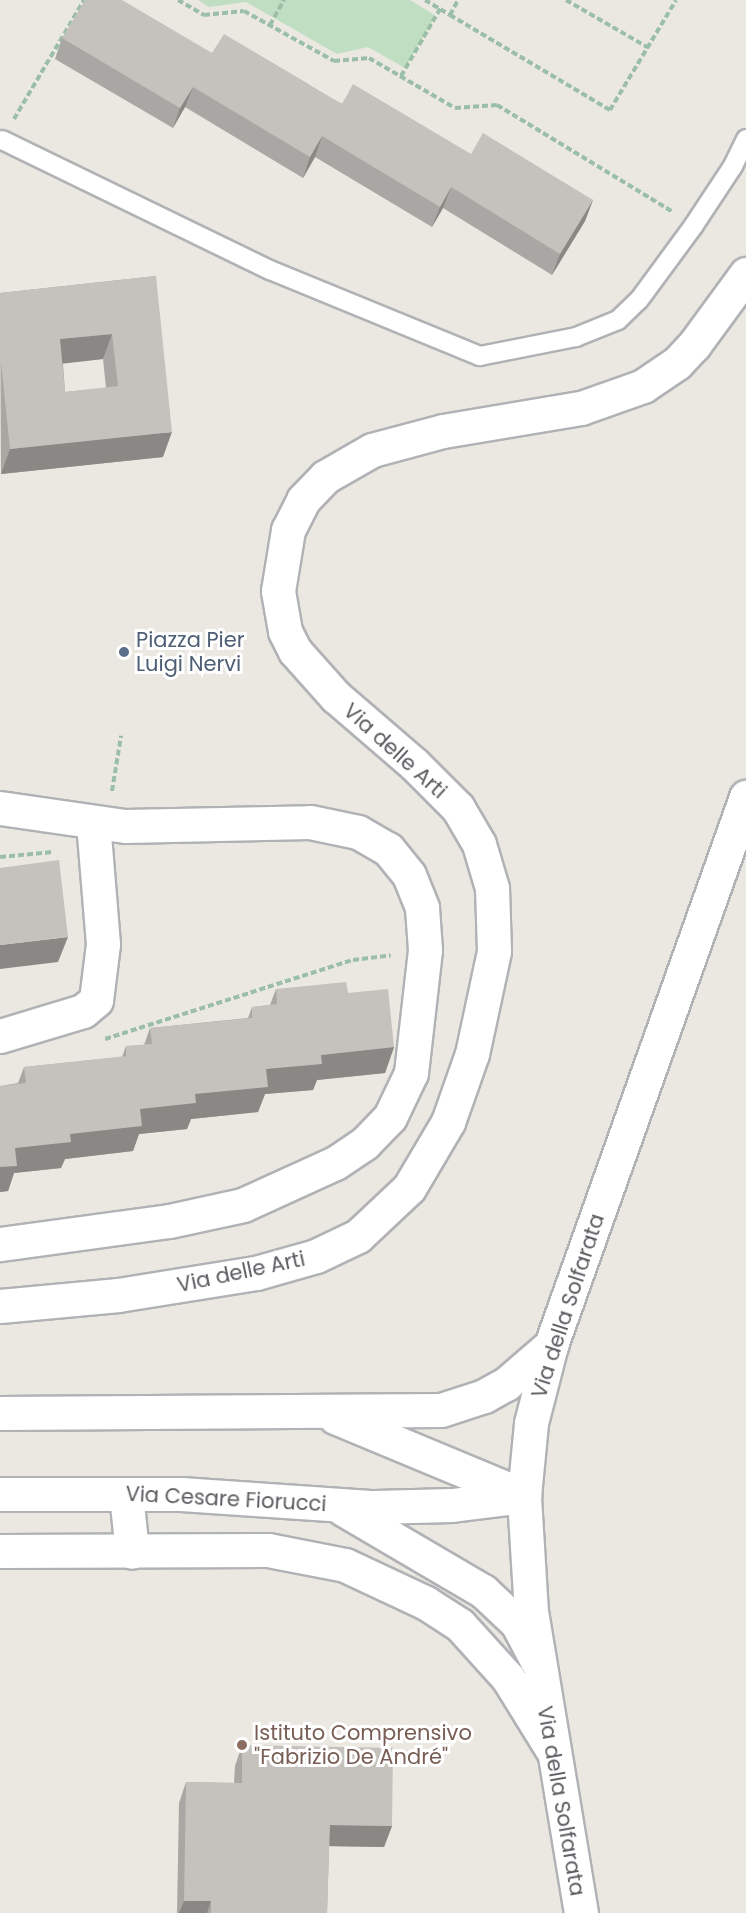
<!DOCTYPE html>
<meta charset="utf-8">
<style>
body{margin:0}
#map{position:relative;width:746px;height:1913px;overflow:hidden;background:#eae8e0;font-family:Poppins,sans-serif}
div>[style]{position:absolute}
.green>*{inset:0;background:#c0dfc2}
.path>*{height:4px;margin-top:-2px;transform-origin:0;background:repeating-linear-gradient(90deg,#9abfa6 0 6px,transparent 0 9px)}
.roads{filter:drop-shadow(2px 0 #b1b2b6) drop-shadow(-2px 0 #b1b2b6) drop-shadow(0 2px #b1b2b6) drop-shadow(0 -2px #b1b2b6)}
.service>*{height:18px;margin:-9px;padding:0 9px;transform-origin:9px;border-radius:9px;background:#fff}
.minor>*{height:33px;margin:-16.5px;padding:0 16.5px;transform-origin:16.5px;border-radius:16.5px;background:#fff}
.tertiary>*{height:33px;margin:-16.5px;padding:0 16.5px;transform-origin:16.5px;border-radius:16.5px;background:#fff}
.secondary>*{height:33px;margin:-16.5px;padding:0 16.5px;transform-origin:16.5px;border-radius:16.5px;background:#fff}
.wall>*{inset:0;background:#a9a7a3}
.shaded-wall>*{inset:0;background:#8a8884}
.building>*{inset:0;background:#c5c2bd}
.dots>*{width:16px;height:16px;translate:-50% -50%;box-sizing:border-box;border:3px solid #fff;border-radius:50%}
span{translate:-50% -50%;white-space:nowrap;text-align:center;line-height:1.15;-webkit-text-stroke:6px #fff;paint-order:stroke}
.service-label{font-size:21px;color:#4e5e75}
.left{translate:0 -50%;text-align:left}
.street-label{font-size:21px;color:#595b5f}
.education-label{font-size:21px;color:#785e54}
</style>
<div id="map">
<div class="green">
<div style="clip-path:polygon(198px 0,410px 0,436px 16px,405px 68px,368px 47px,337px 54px,246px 2px,209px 7px)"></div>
</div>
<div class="path">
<div style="left:178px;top:0;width:30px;rotate:30deg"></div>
<div style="left:204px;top:15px;width:40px;rotate:-5.7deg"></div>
<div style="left:244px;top:11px;width:103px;rotate:29.1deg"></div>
<div style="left:334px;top:61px;width:35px;rotate:-5deg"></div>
<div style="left:369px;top:58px;width:99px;rotate:30.2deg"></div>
<div style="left:455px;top:108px;width:42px;rotate:-4.1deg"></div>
<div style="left:497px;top:105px;width:206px;rotate:31.3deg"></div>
<div style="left:425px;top:0;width:29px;rotate:31deg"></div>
<div style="left:450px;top:15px;width:17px;rotate:-62deg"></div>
<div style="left:566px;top:0;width:94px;rotate:30.1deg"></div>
<div style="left:450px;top:15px;width:186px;rotate:30.7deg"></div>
<div style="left:610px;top:110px;width:128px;rotate:-59deg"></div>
<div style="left:270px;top:25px;width:29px;rotate:-61deg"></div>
<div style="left:401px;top:76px;width:78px;rotate:-59.8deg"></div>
<div style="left:14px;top:119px;width:138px;rotate:-59.5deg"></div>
<div style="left:112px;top:791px;width:56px;rotate:-80.7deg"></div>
<div style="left:0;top:857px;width:53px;rotate:-5.4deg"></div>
<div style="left:105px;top:1039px;width:260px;rotate:-17.7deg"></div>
<div style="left:353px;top:960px;width:38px;rotate:-7deg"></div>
</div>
<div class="roads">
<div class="service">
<div style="left:2px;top:140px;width:298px;rotate:25.9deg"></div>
<div style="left:270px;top:270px;width:227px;rotate:22.3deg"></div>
<div style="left:480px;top:356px;width:98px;rotate:-11.2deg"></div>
<div style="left:576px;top:337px;width:45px;rotate:-22deg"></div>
<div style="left:618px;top:320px;width:29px;rotate:-44deg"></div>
<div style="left:639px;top:300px;width:93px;rotate:-53.7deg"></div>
<div style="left:694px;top:225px;width:71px;rotate:-56.5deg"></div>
<div style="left:733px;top:166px;width:30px;rotate:-64deg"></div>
</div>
<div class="minor">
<div style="left:0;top:808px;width:126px;rotate:8.2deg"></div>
<div style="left:125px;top:826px;width:185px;rotate:-1.2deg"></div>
<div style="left:310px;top:822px;width:49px;rotate:11.8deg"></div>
<div style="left:358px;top:832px;width:34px;rotate:30deg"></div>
<div style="left:388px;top:849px;width:33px;rotate:51deg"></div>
<div style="left:409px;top:875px;width:35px;rotate:68deg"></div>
<div style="left:422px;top:908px;width:42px;rotate:85.9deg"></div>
<div style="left:425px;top:950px;width:124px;rotate:96.5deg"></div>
<div style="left:411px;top:1073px;width:49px;rotate:115.5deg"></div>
<div style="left:390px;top:1117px;width:36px;rotate:134deg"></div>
<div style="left:365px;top:1143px;width:36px;rotate:146deg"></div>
<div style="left:335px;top:1163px;width:101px;rotate:155.5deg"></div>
<div style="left:243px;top:1205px;width:76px;rotate:167.8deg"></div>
<div style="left:169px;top:1221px;width:171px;rotate:172.2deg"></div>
<div style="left:0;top:1036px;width:87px;rotate:-16.8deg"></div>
<div style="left:83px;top:1011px;width:17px;rotate:-40deg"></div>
<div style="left:96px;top:1000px;width:56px;rotate:-82.9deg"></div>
<div style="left:103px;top:944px;width:121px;rotate:-94.7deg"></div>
<div style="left:0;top:1306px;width:119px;rotate:-5.3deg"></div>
<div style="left:118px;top:1295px;width:140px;rotate:-9.1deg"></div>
<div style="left:256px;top:1273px;width:62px;rotate:-15.8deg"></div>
<div style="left:316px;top:1256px;width:47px;rotate:-25.5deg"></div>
<div style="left:358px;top:1236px;width:70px;rotate:-43.3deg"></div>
<div style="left:409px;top:1188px;width:77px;rotate:-59.4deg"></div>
<div style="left:448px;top:1122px;width:72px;rotate:-70.6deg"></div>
<div style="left:472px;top:1054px;width:105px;rotate:-77.9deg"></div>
<div style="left:494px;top:951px;width:63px;rotate:-91.8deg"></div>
<div style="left:492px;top:888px;width:46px;rotate:-106.5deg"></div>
<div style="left:479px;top:844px;width:42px;rotate:-120.3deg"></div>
<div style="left:458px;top:808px;width:62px;rotate:-135deg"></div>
<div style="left:414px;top:764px;width:103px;rotate:-139.3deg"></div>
<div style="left:336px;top:697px;width:62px;rotate:-131.7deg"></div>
<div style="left:295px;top:651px;width:22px;rotate:-117deg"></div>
<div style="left:285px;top:631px;width:41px;rotate:-99.9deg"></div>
<div style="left:278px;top:591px;width:62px;rotate:-80.7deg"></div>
<div style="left:288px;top:530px;width:34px;rotate:-63deg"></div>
<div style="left:303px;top:500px;width:32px;rotate:-46deg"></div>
<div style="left:325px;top:477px;width:54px;rotate:-29.9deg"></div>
<div style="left:372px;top:450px;width:73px;rotate:-15deg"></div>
<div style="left:443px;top:431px;width:140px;rotate:-9.5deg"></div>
<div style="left:581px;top:408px;width:66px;rotate:-19.5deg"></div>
<div style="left:643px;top:386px;width:41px;rotate:-34.1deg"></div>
<div style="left:677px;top:363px;width:25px;rotate:-47deg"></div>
<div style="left:694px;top:345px;width:88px;rotate:-53.8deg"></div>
<div style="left:126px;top:1494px;width:58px;rotate:84.1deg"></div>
<div style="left:0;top:1551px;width:268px;rotate:-0.2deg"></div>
<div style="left:268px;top:1550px;width:78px;rotate:11deg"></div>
<div style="left:345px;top:1565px;width:89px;rotate:25.1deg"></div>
<div style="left:426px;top:1603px;width:40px;rotate:32.9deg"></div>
<div style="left:460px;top:1625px;width:72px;rotate:47.8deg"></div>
<div style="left:508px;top:1678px;width:86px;rotate:58.3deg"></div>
</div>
<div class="tertiary">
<div style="left:0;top:1413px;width:441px;rotate:-0.4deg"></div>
<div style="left:441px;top:1410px;width:45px;rotate:-18deg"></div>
<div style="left:484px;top:1396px;width:25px;rotate:-29deg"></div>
<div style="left:506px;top:1384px;width:60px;rotate:-40.9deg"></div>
<div style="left:335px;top:1417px;width:200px;rotate:22.6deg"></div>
<div style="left:0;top:1494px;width:181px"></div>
<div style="left:181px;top:1494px;width:193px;rotate:3.9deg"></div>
<div style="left:374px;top:1507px;width:78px;rotate:-1.5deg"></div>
<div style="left:452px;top:1505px;width:73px;rotate:-7.1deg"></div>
<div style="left:343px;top:1509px;width:162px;rotate:30.4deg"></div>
<div style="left:483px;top:1591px;width:47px;rotate:43.3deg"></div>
<div style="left:517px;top:1623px;width:43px;rotate:62.2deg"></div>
</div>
<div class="secondary">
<div style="left:581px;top:1913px;width:305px;rotate:-99.4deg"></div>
<div style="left:531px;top:1612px;width:116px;rotate:-93.5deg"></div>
<div style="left:524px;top:1496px;width:73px;rotate:-84.5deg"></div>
<div style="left:531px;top:1423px;width:81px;rotate:-75.6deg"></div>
<div style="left:551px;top:1345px;width:582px;rotate:-70.41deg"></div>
</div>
</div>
<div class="wall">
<div style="clip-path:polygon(62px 38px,212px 53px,471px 154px,593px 200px,585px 221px,552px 275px,443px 208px,432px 227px,315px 157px,303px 178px,185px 107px,173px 128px,55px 59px)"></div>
<div style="clip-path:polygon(evenodd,156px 276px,163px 457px,1px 474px,0 293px,156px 276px,103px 359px,106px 388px,65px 392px,63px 363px,103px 359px)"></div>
<div style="clip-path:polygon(276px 989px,348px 993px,394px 1047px,385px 1073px,317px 1080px,313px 1090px,265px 1094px,258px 1112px,191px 1119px,187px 1129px,139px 1134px,133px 1151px,65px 1159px,61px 1168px,14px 1173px,8px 1191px,0 1192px,0 1086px,18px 1083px,24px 1067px,122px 1057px,126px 1046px,144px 1045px,150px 1028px,248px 1018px,252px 1007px,270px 1005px)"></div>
<div style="clip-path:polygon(242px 1745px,392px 1826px,384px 1847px,329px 1846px,327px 1913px,177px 1913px,179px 1803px,186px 1782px,234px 1783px,235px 1766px)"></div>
</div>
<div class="shaded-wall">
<div style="clip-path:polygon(193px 87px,185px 107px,173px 128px,180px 108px)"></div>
<div style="clip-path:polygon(322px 136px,315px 157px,303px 178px,310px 157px)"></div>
<div style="clip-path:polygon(451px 187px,443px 208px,432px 227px,440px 207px)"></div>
<div style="clip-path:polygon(593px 200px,585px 221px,552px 275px,560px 254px)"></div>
<div style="clip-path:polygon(112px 334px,103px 359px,51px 365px,60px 339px)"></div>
<div style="clip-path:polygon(172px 432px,163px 457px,1px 474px,10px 449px)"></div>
<div style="clip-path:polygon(68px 937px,58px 962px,0 969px,0 945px)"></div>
<div style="clip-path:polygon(394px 1047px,385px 1073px,317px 1080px,313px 1090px,265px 1094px,258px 1112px,191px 1119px,187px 1129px,139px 1134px,133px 1151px,65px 1159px,61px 1168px,14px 1173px,8px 1191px,0 1192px,0 1167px,15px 1148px,70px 1134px,140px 1109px,195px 1094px,266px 1069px,321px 1055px)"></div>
<div style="clip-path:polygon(330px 1825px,392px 1826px,384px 1847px,322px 1846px)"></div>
<div style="clip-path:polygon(184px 1901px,211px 1901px,207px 1913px,179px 1913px)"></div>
</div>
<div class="building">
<div style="clip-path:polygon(85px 0,122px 0,212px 53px,224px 34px,342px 104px,353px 84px,471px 154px,483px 133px,593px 200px,560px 254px,451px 187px,440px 207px,322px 136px,310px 157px,193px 87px,180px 108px,62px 38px)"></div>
<div style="clip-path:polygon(evenodd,156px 276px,172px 432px,10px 449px,0 352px,0 293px,156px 276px,112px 334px,118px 386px,65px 392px,60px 339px,112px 334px)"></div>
<div style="clip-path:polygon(59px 860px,68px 937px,0 945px,0 868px)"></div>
<div style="clip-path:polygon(346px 982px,348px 993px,388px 989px,394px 1047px,321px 1055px,322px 1064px,266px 1069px,268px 1087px,195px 1094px,196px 1103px,140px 1109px,142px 1126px,70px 1134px,71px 1142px,15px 1148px,17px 1166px,0 1167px,0 1086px,26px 1083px,24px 1067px,126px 1056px,126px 1046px,152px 1044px,150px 1028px,252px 1018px,252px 1007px,277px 1004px,276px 989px)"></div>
<div style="clip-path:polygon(242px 1745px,393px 1748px,392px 1826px,330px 1825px,327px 1913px,211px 1913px,211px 1901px,184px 1901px,186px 1782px,242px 1783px)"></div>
</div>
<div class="dots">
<div style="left:124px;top:652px;background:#5c6f8a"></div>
<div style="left:242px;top:1745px;background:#8d6e63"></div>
</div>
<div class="service-label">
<span class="left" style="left:136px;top:652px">Piazza Pier<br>Luigi Nervi</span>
</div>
<div class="street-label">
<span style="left:395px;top:751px;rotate:42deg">Via delle Arti</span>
<span style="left:241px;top:1272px;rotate:-12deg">Via delle Arti</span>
<span style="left:568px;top:1306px;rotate:-72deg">Via della Solfarata</span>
<span style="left:226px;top:1499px;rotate:3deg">Via Cesare Fiorucci</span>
<span style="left:561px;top:1801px;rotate:80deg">Via della Solfarata</span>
</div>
<div class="education-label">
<span class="left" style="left:254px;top:1745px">Istituto Comprensivo<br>"Fabrizio De André"</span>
</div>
</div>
